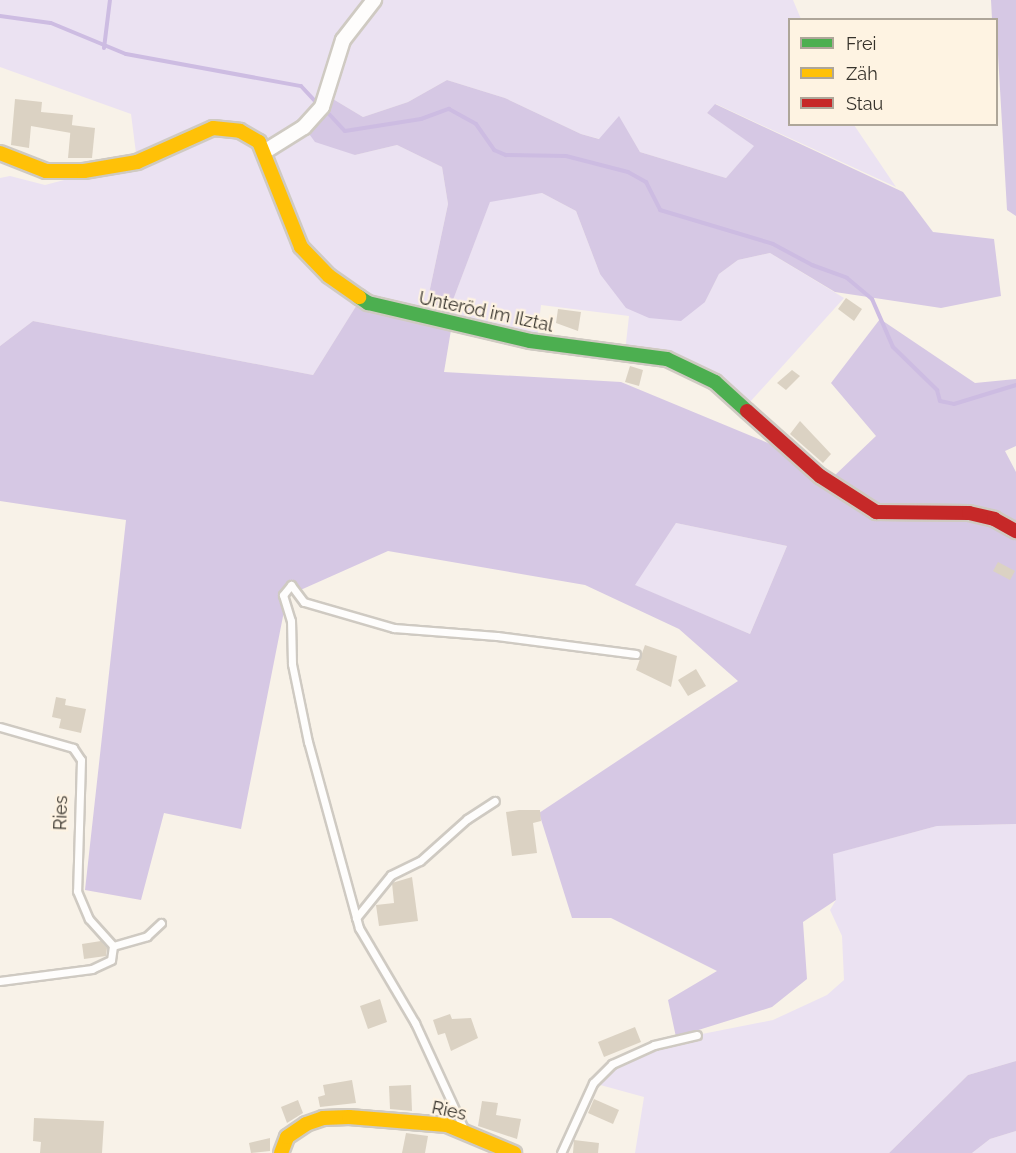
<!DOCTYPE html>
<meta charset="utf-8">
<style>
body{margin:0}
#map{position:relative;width:1016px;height:1153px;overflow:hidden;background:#f8f2e8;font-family:Raleway,sans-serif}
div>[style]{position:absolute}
.green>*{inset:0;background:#ebe2f2}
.forest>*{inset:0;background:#d6c8e4}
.stream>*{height:4px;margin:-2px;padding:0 2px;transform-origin:2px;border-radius:2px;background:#cdbce2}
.building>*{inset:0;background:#dbd2c3}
.roads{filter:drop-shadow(2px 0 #cfcac2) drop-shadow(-2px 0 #cfcac2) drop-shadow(0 2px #cfcac2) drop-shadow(0 -2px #cfcac2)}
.lane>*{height:7px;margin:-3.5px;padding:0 3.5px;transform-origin:3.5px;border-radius:3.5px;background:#fefdfc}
.street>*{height:14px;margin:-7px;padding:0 7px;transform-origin:7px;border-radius:7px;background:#fefdfc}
.fast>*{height:14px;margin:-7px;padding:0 7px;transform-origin:7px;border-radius:7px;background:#4caf50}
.slow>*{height:14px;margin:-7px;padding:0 7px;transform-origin:7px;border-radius:7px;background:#ffc107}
.jam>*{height:14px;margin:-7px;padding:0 7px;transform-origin:7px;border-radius:7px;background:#c62828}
span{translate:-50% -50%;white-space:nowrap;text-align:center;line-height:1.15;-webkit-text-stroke:4.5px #fef3e2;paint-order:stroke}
.street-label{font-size:18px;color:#36322b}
.legend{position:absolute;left:788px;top:18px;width:210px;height:108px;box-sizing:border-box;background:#fef3e2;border:2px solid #aea699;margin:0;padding:8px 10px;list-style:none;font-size:18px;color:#36322b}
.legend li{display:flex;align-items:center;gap:12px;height:30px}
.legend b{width:30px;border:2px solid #aea699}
</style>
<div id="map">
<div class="green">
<div style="clip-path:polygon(0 0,793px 0,801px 19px,790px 20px,790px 124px,854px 125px,896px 187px,716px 104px,707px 113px,755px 146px,726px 178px,640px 152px,619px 117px,600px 139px,581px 134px,505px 98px,447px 80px,408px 102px,363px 117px,328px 96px,355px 155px,397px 145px,442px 167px,448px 204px,427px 303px,450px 308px,490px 201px,542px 193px,576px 211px,600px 274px,705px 302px,719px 274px,738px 260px,770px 253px,844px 298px,749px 403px,715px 382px,625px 352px,629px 316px,541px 305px,537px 339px,358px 303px,313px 375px,33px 321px,0 346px,0 178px,10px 176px,45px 185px,137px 161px,131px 114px,0 67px)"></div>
<div style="clip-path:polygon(676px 523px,787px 546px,750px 634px,634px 585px)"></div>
<div style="clip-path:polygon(1016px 824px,1016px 1061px,968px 1075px,889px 1153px,635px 1153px,644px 1097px,593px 1083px,612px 1064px,632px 1054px,697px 1035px,773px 1020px,827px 995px,844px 980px,842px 936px,830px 910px,836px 900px,832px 854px,937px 826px)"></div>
<div style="clip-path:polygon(1016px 1131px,1016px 1153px,972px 1153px,990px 1139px)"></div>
</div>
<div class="forest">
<div style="clip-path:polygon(991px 0,1016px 0,1016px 216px,1007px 210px,996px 20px,992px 19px)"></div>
<div style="clip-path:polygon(447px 80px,505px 98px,581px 134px,599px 139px,619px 116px,640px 152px,726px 178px,754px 146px,707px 113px,715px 104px,903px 192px,933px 232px,994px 239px,1001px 296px,941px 308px,835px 292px,770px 253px,738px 260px,719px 274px,705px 302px,681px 321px,649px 318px,626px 308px,600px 274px,576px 211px,542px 193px,490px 202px,450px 308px,427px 303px,448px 204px,442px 167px,397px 145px,355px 155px,315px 142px,304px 127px,328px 96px,363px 117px,408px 102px)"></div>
<div style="clip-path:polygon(evenodd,358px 303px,451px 330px,444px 372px,621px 382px,797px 455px,833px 477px,876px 436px,831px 383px,880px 319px,975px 383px,1016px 379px,1016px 446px,1005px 451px,1016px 472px,1016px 824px,937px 826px,833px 854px,836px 900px,803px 922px,807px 979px,772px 1007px,676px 1037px,668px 1000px,717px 971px,611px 918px,572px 918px,539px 813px,738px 681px,679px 629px,585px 585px,388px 551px,287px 596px,241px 829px,164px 813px,141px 900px,85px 890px,126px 520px,0 501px,0 346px,33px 321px,313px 375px,358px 303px,676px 523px,787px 546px,750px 634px,635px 585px,676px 523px)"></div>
<div style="clip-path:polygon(1016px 1061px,1016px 1131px,990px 1139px,972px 1153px,889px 1153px,968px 1075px)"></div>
</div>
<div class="stream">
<div style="left:0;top:16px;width:51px;rotate:7.8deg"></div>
<div style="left:51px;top:23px;width:81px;rotate:22.5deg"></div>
<div style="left:126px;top:54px;width:178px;rotate:10.4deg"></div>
<div style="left:301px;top:86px;width:23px;rotate:47deg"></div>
<div style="left:104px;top:48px;width:48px;rotate:-82.9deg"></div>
<div style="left:329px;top:114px;width:23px;rotate:47deg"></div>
<div style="left:345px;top:131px;width:77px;rotate:-9deg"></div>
<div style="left:421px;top:119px;width:30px;rotate:-20deg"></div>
<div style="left:449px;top:109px;width:31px;rotate:29deg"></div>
<div style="left:476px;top:124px;width:32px;rotate:55deg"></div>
<div style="left:494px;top:150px;width:13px;rotate:23deg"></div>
<div style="left:506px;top:155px;width:60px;rotate:1deg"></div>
<div style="left:566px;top:156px;width:64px;rotate:14.5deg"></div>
<div style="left:628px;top:172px;width:21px;rotate:29deg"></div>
<div style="left:646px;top:182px;width:31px;rotate:63deg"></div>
<div style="left:660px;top:210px;width:118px;rotate:16.7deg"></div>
<div style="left:773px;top:244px;width:44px;rotate:28.3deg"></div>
<div style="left:812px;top:265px;width:37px;rotate:20deg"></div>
<div style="left:847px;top:278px;width:33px;rotate:40deg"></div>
<div style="left:872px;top:299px;width:52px;rotate:66.4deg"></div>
<div style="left:893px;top:347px;width:62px;rotate:44.3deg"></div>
<div style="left:937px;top:390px;width:11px;rotate:75deg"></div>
<div style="left:940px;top:401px;width:14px;rotate:12deg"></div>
<div style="left:954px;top:404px;width:65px;rotate:-17deg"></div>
</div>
<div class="building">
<div style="clip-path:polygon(15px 99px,42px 102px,41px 112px,73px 115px,71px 133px,31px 126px,29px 148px,11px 145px)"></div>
<div style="clip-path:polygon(71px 125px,95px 128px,92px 158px,68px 158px)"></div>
<div style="clip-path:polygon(846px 298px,862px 309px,854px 321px,838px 309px)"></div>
<div style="clip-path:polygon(558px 309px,581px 312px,578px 331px,556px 323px)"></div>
<div style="clip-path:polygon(630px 366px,643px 370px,639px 386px,625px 382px)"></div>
<div style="clip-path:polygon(792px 370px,800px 376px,786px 390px,777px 383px)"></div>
<div style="clip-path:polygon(800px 421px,831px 454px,823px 463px,790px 434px)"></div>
<div style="clip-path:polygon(998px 562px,1015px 571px,1010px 580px,993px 571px)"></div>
<div style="clip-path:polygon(645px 645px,677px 656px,671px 687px,636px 670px)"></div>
<div style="clip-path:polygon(696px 669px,706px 686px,688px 696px,678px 680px)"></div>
<div style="clip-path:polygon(56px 697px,66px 699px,65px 705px,86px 709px,81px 733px,59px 728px,61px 719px,52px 717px)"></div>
<div style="clip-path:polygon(519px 810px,540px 810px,541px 821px,533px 823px,537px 853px,512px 856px,506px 812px)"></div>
<div style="clip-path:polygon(412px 877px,418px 921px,379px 926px,376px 905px,394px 903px,392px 883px)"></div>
<div style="clip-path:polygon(101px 941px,107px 948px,106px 956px,84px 959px,82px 944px)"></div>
<div style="clip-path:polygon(380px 999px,387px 1022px,368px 1029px,360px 1006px)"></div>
<div style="clip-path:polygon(450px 1014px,452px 1019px,471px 1018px,478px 1038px,451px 1051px,445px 1033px,438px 1035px,433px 1020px)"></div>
<div style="clip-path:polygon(635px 1027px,641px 1042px,604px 1057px,598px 1042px)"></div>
<div style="clip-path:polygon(352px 1080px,356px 1103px,320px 1107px,318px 1097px,325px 1095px,323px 1085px)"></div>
<div style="clip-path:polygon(411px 1085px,412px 1111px,390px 1109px,389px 1086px)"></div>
<div style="clip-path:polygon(594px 1099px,619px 1110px,613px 1124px,588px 1113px)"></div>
<div style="clip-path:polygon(298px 1100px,303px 1113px,287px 1123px,281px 1107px)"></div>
<div style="clip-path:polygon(482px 1101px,498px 1103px,496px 1115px,521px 1119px,517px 1139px,478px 1126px)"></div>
<div style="clip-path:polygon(34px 1118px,104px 1121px,102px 1153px,40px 1153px,41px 1142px,33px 1141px)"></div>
<div style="clip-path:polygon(406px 1133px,428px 1136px,425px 1153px,402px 1153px)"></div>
<div style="clip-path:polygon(270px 1138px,270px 1151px,251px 1153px,249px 1143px)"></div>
<div style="clip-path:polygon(574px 1140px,599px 1143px,598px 1153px,573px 1153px)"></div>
</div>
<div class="roads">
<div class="lane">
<div style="left:0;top:727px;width:76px;rotate:16deg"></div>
<div style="left:73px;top:748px;width:14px;rotate:56deg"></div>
<div style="left:81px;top:760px;width:131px;rotate:91.7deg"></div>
<div style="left:77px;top:891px;width:30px;rotate:67deg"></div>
<div style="left:89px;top:919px;width:36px;rotate:48deg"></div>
<div style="left:113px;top:946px;width:14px;rotate:98deg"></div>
<div style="left:111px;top:960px;width:21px;rotate:155deg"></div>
<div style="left:92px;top:969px;width:93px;rotate:172.6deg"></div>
<div style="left:356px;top:918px;width:55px;rotate:-50.9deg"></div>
<div style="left:391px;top:875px;width:32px;rotate:-26deg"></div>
<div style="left:420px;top:861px;width:63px;rotate:-41.8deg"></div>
<div style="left:467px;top:819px;width:33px;rotate:-33deg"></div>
<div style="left:113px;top:946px;width:35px;rotate:-16deg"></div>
<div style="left:147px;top:936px;width:19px;rotate:-43deg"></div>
<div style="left:464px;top:1129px;width:117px;rotate:-114.8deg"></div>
<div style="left:415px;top:1023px;width:110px;rotate:-120.5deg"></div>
<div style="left:359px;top:928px;width:193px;rotate:-105.3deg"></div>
<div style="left:308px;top:742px;width:80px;rotate:-101.6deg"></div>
<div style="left:292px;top:664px;width:43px;rotate:-91.3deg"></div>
<div style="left:291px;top:621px;width:27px;rotate:-107deg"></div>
<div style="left:283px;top:595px;width:13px;rotate:-51deg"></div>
<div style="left:291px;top:585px;width:21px;rotate:53deg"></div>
<div style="left:304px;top:602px;width:94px;rotate:16.1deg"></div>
<div style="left:394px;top:628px;width:103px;rotate:4.4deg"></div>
<div style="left:497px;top:636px;width:140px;rotate:7.4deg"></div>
<div style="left:561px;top:1153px;width:77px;rotate:-65.4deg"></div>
<div style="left:593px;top:1083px;width:27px;rotate:-45deg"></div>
<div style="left:612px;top:1064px;width:46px;rotate:-24.3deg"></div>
<div style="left:654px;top:1045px;width:44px;rotate:-13.1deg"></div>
</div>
<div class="street">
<div style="left:264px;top:152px;width:47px;rotate:-32deg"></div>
<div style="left:304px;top:127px;width:27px;rotate:-48deg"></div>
<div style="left:322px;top:107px;width:70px;rotate:-72.6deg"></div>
<div style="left:343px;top:40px;width:51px;rotate:-52.2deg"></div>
</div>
<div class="fast">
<div style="left:359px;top:297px;width:11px;rotate:34deg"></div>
<div style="left:368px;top:303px;width:166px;rotate:13.2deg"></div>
<div style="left:530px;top:341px;width:138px;rotate:7.5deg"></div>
<div style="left:667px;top:359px;width:53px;rotate:25.6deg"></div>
<div style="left:715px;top:382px;width:43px;rotate:42.2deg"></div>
</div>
<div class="slow">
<div style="left:0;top:153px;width:49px;rotate:21.4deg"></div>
<div style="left:46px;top:171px;width:38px"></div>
<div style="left:84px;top:171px;width:54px;rotate:-9.6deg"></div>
<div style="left:137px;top:162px;width:83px;rotate:-24.1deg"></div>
<div style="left:213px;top:128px;width:27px;rotate:6deg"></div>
<div style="left:240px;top:131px;width:22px;rotate:30deg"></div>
<div style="left:259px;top:142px;width:113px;rotate:68.2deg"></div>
<div style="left:301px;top:247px;width:40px;rotate:46deg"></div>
<div style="left:329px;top:276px;width:37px;rotate:35deg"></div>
<div style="left:281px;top:1153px;width:17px;rotate:-69deg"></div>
<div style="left:287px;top:1137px;width:23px;rotate:-34deg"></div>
<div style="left:306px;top:1124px;width:18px;rotate:-19deg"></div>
<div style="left:323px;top:1118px;width:26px;rotate:-2deg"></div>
<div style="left:349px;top:1117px;width:98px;rotate:4.7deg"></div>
<div style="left:447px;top:1125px;width:73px;rotate:22.7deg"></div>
</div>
<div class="jam">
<div style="left:747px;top:411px;width:98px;rotate:41.7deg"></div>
<div style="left:820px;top:476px;width:67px;rotate:32.7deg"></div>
<div style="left:876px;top:512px;width:93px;rotate:0.6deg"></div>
<div style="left:969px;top:513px;width:26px;rotate:13deg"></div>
<div style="left:994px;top:519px;width:25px;rotate:29deg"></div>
</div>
</div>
<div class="street-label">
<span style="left:486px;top:312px;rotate:12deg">Unteröd im Ilztal</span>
<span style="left:61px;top:813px;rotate:-88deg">Ries</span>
<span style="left:449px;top:1111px;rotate:12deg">Ries</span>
</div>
<ul class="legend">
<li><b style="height:8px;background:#4caf50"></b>Frei</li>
<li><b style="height:8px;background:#ffc107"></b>Zäh</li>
<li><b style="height:8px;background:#c62828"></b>Stau</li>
</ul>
</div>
